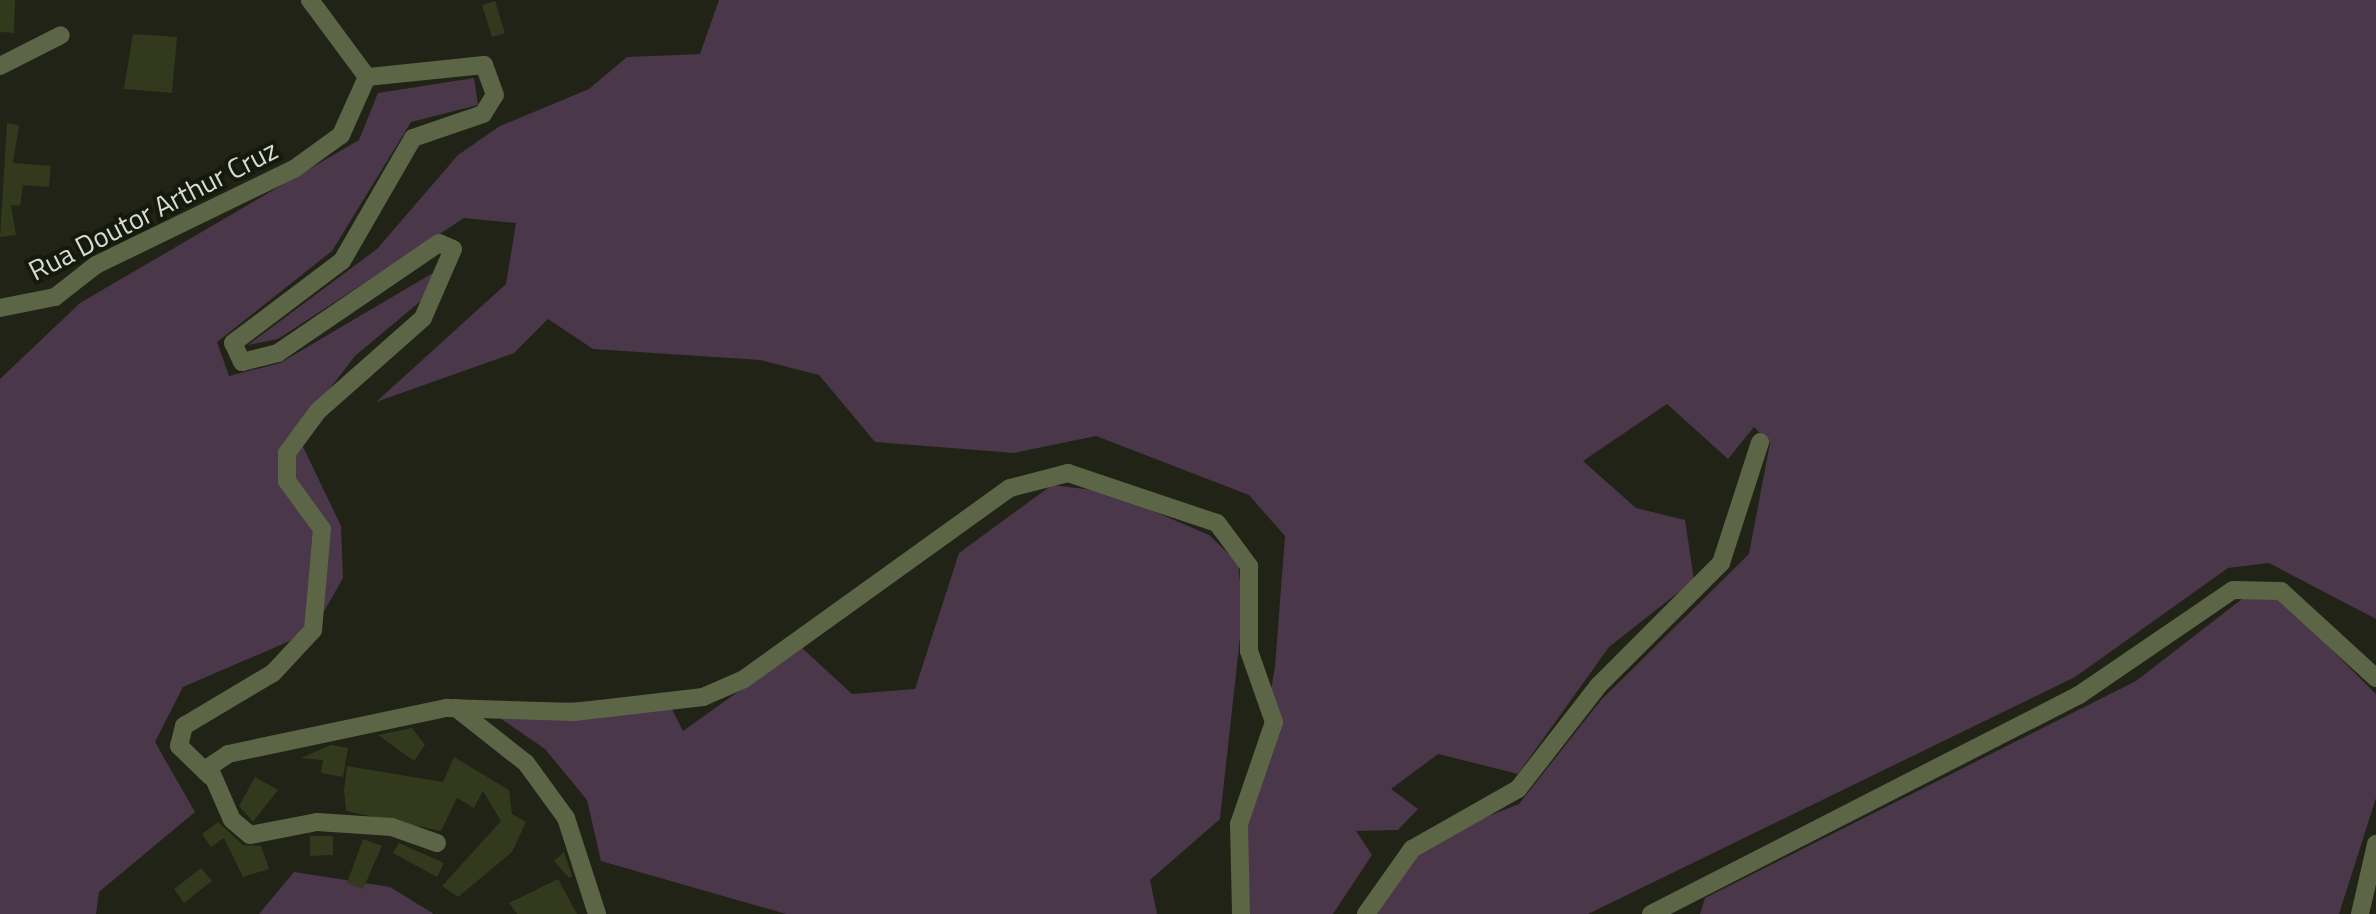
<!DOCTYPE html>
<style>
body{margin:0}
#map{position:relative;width:2376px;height:914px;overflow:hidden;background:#202316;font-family:"Titillium Web",sans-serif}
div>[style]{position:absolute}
.green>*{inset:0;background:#4a3749}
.building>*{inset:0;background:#32391d}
.minor>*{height:18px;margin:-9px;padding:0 9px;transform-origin:9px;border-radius:9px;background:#5c6546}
span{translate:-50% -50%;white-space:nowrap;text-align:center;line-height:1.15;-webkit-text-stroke:8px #161a0d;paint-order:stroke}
.street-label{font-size:28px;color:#d8dbd1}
</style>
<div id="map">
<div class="green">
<div style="clip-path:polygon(719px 0,2376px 0,2376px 619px,2269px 563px,2228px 568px,2075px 677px,1588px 914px,1368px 914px,1411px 847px,1519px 804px,1601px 700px,1749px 554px,1770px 443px,1754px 427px,1728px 459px,1667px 404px,1583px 461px,1636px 508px,1685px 520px,1694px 580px,1609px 647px,1518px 774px,1438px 754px,1391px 789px,1418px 809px,1398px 830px,1356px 831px,1372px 855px,1333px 914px,1250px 914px,1242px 856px,1275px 667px,1285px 536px,1249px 495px,1096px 436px,1014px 453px,875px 442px,819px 375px,760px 360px,593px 349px,548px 319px,514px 353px,376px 402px,506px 284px,516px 223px,464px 218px,278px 339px,248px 345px,377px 249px,458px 155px,500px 126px,589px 89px,627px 57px,700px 54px)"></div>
<div style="clip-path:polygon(474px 78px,478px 105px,411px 122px,332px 251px,217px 342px,229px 376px,280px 363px,438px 270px,422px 300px,355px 356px,296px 432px,341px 526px,343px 578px,313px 631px,183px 687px,155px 742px,195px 812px,99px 892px,96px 914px,0 914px,0 379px,80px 303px,359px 140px,378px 93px)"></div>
<div style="clip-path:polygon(1052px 485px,1109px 492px,1209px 535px,1238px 563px,1243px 610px,1220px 819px,1150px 880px,1157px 914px,786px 914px,601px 861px,587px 800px,545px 749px,484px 707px,666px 697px,683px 731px,801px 647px,852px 694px,915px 689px,959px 553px)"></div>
<div style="clip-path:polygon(2255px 589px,2276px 594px,2376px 694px,2376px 798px,2339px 914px,1700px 914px,1705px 898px,2136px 681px)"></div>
<div style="clip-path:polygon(294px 872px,390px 887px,434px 914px,259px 914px)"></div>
</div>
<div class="building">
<div style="clip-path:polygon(0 0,15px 0,14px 33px,0 32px)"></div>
<div style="clip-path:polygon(495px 1px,505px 33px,492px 37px,482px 5px)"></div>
<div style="clip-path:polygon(133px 34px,177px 37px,172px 93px,124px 89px)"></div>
<div style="clip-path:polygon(7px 123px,19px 125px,13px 163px,51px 166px,49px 187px,23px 185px,20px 206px,11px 205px,16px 235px,0 237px)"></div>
<div style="clip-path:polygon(412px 728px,425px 745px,414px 761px,378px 735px)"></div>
<div style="clip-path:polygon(331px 745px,348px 748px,343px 777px,321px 773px,323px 760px,301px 758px)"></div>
<div style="clip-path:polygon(454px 757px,509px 790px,512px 814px,526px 822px,512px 852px,458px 897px,442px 886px,501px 821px,483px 791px,474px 808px,457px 798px,441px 831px,346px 811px,344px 791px,347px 766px,443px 782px)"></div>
<div style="clip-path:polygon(255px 777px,278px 790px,253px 822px,239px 806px)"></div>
<div style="clip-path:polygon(218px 822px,243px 845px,261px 846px,269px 869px,243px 877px,224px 838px,211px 847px,202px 834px)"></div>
<div style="clip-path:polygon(310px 836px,333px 836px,333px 855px,310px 856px)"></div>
<div style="clip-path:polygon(363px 839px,382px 846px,363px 889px,347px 883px)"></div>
<div style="clip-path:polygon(399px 843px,444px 863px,437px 877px,393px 853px)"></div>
<div style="clip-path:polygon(564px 852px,572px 876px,569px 878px,554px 861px)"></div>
<div style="clip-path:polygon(201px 868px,212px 881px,184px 903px,174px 889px)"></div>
<div style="clip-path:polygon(558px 879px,577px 914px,517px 914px,509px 903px)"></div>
</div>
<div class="minor">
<div style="left:0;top:66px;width:68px;rotate:-26.9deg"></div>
<div style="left:0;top:308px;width:56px;rotate:-11.3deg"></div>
<div style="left:55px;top:297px;width:52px;rotate:-38deg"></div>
<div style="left:96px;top:265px;width:220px;rotate:-25.9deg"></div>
<div style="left:294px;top:169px;width:58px;rotate:-35.9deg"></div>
<div style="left:341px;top:135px;width:64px;rotate:-65.9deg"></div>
<div style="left:367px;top:77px;width:96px;rotate:-126.5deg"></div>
<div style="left:456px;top:708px;width:89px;rotate:38.2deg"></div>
<div style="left:526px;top:763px;width:68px;rotate:54deg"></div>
<div style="left:566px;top:818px;width:101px;rotate:72.1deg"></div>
<div style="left:210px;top:776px;width:43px;rotate:-135.9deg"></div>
<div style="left:179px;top:746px;width:21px;rotate:-76deg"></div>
<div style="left:184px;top:726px;width:104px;rotate:-30.8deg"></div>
<div style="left:273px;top:673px;width:59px;rotate:-47.1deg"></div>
<div style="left:313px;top:630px;width:101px;rotate:-84.9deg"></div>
<div style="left:322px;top:529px;width:59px;rotate:-126.1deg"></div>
<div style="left:287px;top:481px;width:28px;rotate:-90deg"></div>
<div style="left:287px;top:453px;width:52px;rotate:-53.6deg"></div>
<div style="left:318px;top:411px;width:140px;rotate:-41.5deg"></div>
<div style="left:423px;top:318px;width:75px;rotate:-66.5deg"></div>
<div style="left:453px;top:249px;width:15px;rotate:-157deg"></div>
<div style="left:439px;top:243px;width:195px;rotate:145.7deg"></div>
<div style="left:278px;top:353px;width:37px;rotate:166deg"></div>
<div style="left:242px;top:362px;width:21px;rotate:-115deg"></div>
<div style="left:233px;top:343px;width:136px;rotate:-37deg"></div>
<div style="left:342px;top:261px;width:142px;rotate:-60deg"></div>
<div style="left:413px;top:138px;width:74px;rotate:-18.9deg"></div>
<div style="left:483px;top:114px;width:22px;rotate:-58deg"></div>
<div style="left:495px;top:95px;width:32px;rotate:-110deg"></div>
<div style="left:484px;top:65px;width:118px;rotate:174.1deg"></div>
<div style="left:437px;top:843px;width:48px;rotate:-160.4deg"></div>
<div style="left:392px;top:827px;width:75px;rotate:-176.2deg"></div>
<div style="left:317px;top:822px;width:68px;rotate:169deg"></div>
<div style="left:250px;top:835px;width:23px;rotate:-140deg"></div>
<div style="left:232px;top:820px;width:58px;rotate:-113.5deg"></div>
<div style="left:209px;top:767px;width:23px;rotate:-34deg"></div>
<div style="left:228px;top:754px;width:224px;rotate:-11.9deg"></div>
<div style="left:447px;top:708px;width:127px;rotate:1.8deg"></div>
<div style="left:574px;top:712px;width:130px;rotate:-6.6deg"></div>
<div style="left:703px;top:697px;width:45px;rotate:-23.7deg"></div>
<div style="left:744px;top:679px;width:327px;rotate:-35.7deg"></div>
<div style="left:1010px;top:488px;width:60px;rotate:-14.5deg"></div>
<div style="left:1068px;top:473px;width:157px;rotate:18.6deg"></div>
<div style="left:1217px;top:523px;width:54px;rotate:53.3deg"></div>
<div style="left:1249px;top:566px;width:85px;rotate:90deg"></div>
<div style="left:1249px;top:651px;width:75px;rotate:70.6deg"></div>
<div style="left:1274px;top:722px;width:108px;rotate:108.9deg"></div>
<div style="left:1239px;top:824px;width:90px;rotate:88.7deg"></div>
<div style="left:1366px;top:914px;width:80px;rotate:-54.7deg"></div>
<div style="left:1412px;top:849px;width:122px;rotate:-29.5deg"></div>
<div style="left:1518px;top:789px;width:132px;rotate:-52.1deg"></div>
<div style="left:1599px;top:685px;width:173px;rotate:-45deg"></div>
<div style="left:1721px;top:563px;width:127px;rotate:-72.1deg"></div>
<div style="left:1651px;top:914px;width:481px;rotate:-27.1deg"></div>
<div style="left:2079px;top:695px;width:186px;rotate:-34.3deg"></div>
<div style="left:2233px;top:590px;width:48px;rotate:1.2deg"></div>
<div style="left:2281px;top:591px;width:129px;rotate:42.5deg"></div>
<div style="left:2360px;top:914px;width:72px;rotate:-77.1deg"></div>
</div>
<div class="street-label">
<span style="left:153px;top:210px;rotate:-27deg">Rua Doutor Arthur Cruz</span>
</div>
</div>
